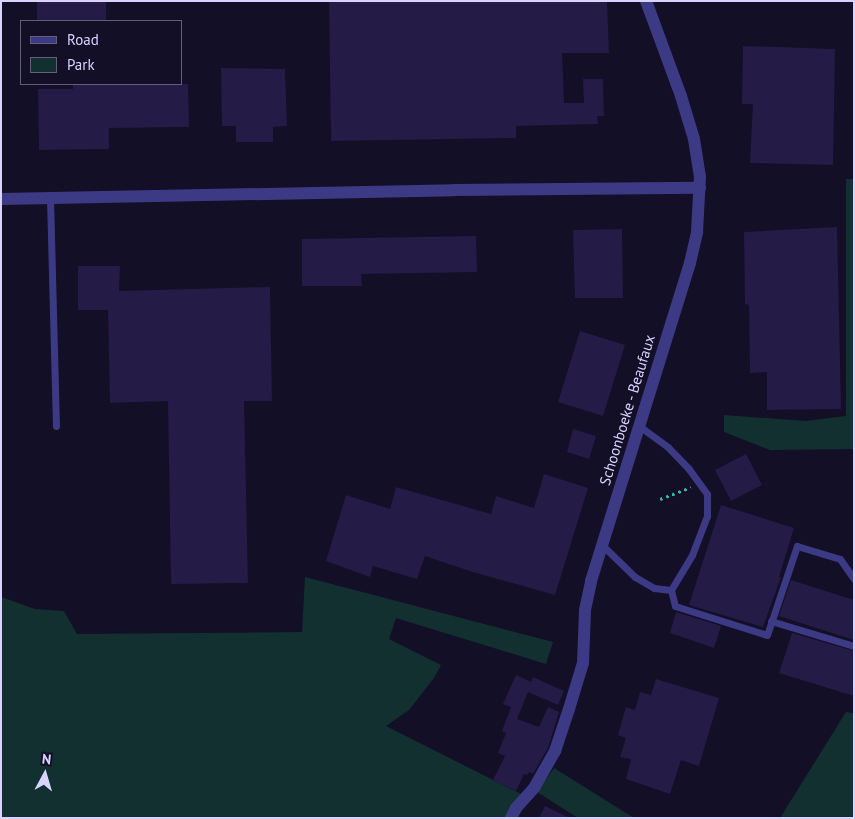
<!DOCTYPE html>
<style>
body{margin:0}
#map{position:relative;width:855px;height:819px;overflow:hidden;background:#130f26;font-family:"PT Sans",sans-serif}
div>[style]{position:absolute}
.green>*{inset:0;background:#12302f}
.building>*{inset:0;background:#241b47}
.path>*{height:2.5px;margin-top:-1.25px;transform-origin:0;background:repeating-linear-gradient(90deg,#2fb8b0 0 2.5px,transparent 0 6.5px)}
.lane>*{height:7px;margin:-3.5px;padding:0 3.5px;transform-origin:3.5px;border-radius:3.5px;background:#3d3a85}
.street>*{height:12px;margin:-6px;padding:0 6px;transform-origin:6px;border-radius:6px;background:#3d3a85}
span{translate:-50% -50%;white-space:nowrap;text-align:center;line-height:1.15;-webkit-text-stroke:4px #130f26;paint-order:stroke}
.street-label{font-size:15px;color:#d9d4ff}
.frame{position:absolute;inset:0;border:2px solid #d9d4ff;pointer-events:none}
.legend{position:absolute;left:20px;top:20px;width:162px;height:65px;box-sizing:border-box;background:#130f26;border:1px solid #625e7d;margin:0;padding:6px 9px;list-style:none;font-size:15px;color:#d9d4ff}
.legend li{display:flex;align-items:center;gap:10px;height:25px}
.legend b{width:25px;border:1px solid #625e7d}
.north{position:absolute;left:20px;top:749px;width:50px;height:50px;-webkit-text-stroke:4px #130f26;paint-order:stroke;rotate:6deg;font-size:14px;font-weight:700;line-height:20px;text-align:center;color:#d9d4ff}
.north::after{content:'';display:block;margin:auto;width:18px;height:22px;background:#d9d4ff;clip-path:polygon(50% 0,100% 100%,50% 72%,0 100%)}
</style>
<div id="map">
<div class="green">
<div style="clip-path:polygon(846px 179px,854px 179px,854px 449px,770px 450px,724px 432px,724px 415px,806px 421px,846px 416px)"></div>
<div style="clip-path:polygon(305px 577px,553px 642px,546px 664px,396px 618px,389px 639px,441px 665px,434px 678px,409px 710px,386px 726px,523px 795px,506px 818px,1px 818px,1px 597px,35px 609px,64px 611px,77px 634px,302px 632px)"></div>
<div style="clip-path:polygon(846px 712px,854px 713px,854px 818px,780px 818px)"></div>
<div style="clip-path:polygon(554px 768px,634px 818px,578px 818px,537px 792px)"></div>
</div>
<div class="building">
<div style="clip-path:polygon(37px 1px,106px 1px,106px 21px,37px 21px)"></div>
<div style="clip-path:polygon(329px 1px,607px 1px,609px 53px,562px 53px,564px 103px,584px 103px,583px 79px,603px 79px,604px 116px,597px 116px,598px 124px,516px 126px,516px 138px,331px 141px)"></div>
<div style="clip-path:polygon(743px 46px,835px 49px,833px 165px,750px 163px,753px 104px,742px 104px)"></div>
<div style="clip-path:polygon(221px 68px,285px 69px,287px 126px,273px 127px,273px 142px,236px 142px,236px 126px,222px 126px)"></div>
<div style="clip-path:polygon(73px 84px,188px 84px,189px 127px,109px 128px,109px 149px,39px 150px,38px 89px,73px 89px)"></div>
<div style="clip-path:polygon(837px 227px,841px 409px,767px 410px,767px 372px,750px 373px,749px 305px,745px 304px,744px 232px)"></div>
<div style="clip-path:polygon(622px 229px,623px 298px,575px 298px,573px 230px)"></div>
<div style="clip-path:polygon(476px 236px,477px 272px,361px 274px,362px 286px,302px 286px,302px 239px)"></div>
<div style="clip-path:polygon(78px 266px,120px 266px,119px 291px,270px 287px,272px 401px,244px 401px,248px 583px,171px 584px,168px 401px,110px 403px,108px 310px,78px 310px)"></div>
<div style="clip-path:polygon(580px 331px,625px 345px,603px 416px,558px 402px)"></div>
<div style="clip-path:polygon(573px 429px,596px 436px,589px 459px,567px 452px)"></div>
<div style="clip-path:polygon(746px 454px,762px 485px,731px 501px,715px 470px)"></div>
<div style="clip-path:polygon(544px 474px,588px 488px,555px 595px,473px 572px,425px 556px,417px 579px,373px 566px,370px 577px,326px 561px,346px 495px,390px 509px,396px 487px,491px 514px,496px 496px,534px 508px)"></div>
<div style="clip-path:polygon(721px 505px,794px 528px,779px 577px,781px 577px,763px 627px,689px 605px)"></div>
<div style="clip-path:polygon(791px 580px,854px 600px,854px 640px,779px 616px)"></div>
<div style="clip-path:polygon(676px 612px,721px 626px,714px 648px,670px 633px)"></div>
<div style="clip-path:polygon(792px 633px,854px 651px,854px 696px,779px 673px)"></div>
<div style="clip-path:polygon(516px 675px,531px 682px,533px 677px,564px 691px,558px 705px,528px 692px,517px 719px,539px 727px,548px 707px,559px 712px,548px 748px,533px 774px,529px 772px,527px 775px,524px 774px,516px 791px,493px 780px,505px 756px,498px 753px,506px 733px,502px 731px,511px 707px,503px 704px)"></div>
<div style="clip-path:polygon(656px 679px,719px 698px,699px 766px,681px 760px,670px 794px,626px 779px,631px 759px,620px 757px,626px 738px,618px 735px,626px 707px,635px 710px,640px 692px,651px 695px)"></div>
<div style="clip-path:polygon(545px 806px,570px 818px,539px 818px)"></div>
</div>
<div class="path">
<div style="left:660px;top:499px;width:33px;rotate:-21deg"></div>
</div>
<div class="lane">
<div style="left:50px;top:198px;width:228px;rotate:88.5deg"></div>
<div style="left:602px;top:545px;width:46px;rotate:44.1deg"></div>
<div style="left:635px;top:577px;width:22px;rotate:30deg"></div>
<div style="left:654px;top:588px;width:17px;rotate:7deg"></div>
<div style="left:671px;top:590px;width:41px;rotate:-59deg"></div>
<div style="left:692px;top:555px;width:42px;rotate:-69deg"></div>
<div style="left:707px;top:516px;width:22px;rotate:-90deg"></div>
<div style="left:707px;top:494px;width:31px;rotate:-126deg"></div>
<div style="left:689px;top:469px;width:30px;rotate:-134deg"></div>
<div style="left:668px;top:447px;width:36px;rotate:-144deg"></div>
<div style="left:671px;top:590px;width:16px;rotate:76deg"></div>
<div style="left:675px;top:606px;width:96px;rotate:17.5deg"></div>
<div style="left:767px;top:635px;width:94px;rotate:-71.4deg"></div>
<div style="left:797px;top:546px;width:45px;rotate:16.8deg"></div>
<div style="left:840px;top:559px;width:24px;rotate:55deg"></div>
<div style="left:771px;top:621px;width:87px;rotate:16.8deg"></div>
</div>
<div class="street">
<div style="left:1px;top:199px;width:453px;rotate:-1.1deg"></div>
<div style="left:454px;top:190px;width:246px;rotate:-0.5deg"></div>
<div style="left:511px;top:818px;width:11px;rotate:-63deg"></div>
<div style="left:516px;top:808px;width:27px;rotate:-48deg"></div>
<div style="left:534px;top:788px;width:43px;rotate:-60.4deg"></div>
<div style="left:555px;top:751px;width:44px;rotate:-71.6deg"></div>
<div style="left:569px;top:709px;width:48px;rotate:-73.1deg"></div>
<div style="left:583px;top:663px;width:53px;rotate:-87.8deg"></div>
<div style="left:585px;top:610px;width:30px;rotate:-78deg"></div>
<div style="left:591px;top:581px;width:333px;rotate:-72.7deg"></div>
<div style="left:690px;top:263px;width:32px;rotate:-77deg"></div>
<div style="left:697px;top:232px;width:55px;rotate:-86.9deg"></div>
<div style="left:700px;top:177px;width:38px;rotate:-99deg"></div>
<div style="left:694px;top:139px;width:45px;rotate:-106.8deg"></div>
<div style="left:681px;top:96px;width:101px;rotate:-110.2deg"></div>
</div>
<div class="street-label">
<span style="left:627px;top:410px;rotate:-73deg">Schoonboeke - Beaufaux</span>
</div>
<div class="frame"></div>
<ul class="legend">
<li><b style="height:6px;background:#3d3a85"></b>Road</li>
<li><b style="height:14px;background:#12302f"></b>Park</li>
</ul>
<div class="north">N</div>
</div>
